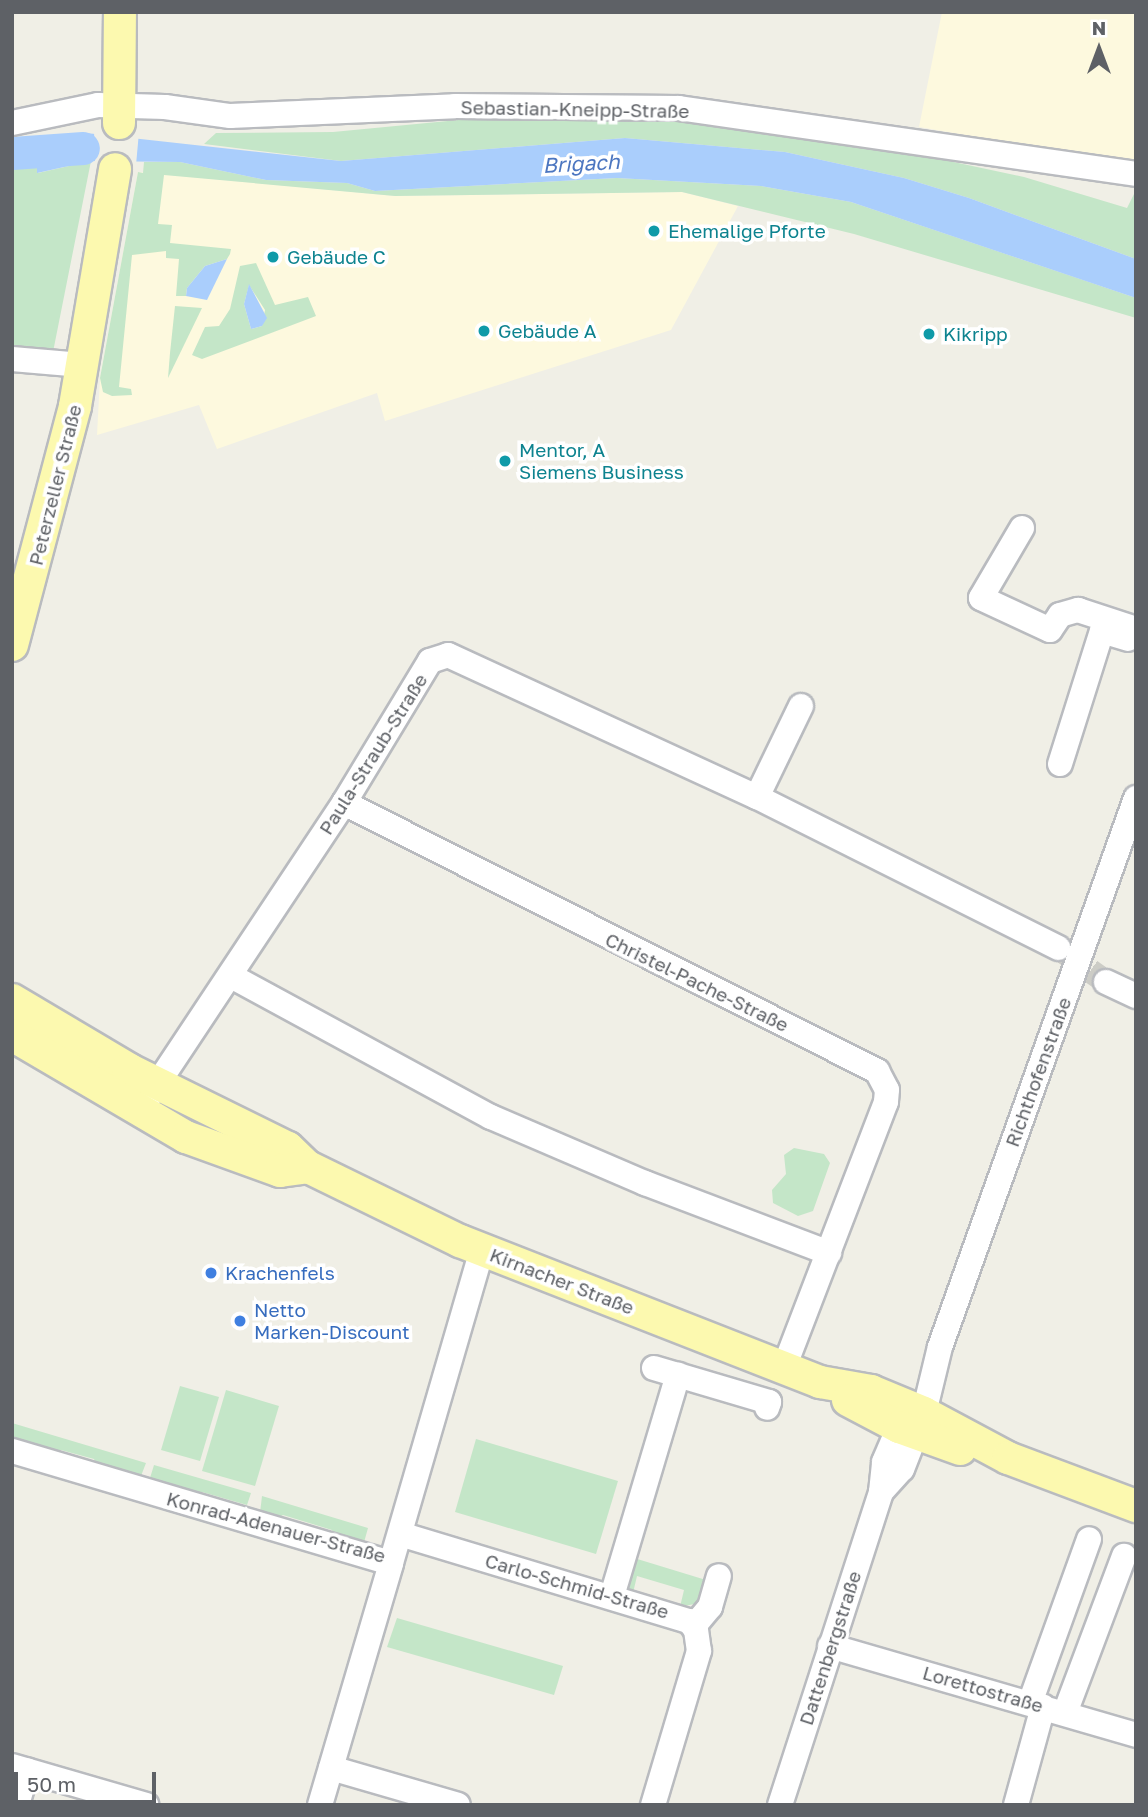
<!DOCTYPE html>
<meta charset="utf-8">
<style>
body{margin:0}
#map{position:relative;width:1148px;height:1817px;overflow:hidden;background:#f0efe6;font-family:"Golos Text",sans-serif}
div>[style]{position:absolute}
.commercial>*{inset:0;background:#fdf9de}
.green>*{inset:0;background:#c4e6c8}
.water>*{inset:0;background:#aacefc}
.pier>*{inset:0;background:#f0efe6}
.river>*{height:33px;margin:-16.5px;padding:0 16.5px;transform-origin:16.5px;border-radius:16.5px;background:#aacefc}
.minor-tunnel>*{height:24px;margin-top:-12px;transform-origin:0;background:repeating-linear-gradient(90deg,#ccccc6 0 24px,transparent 0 36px)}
.roads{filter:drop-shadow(2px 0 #b9bbbf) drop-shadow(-2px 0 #b9bbbf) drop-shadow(0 2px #b9bbbf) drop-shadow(0 -2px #b9bbbf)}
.minor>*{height:24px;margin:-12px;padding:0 12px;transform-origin:12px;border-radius:12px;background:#fff}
.major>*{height:32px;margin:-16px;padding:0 16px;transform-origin:16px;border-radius:16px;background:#fcf9af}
.dots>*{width:19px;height:19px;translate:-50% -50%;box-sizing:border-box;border:4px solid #fff;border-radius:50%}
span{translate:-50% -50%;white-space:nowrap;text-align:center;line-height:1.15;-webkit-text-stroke:7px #fff;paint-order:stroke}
.street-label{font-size:19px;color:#5e6166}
.culture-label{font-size:19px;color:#0d838f}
.left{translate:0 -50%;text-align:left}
.shop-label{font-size:19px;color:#366cbe}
.water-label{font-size:21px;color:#4c76c0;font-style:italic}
.frame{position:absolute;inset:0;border:14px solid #5e6166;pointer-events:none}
.north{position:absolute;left:1064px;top:14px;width:70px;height:70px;-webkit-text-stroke:5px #fff;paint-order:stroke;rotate:0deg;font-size:19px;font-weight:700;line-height:28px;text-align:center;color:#5e6166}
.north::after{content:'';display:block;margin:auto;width:24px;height:32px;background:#5e6166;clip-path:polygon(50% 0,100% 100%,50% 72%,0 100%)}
.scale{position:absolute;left:14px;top:1772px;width:142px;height:32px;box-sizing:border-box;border:4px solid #5e6166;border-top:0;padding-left:9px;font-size:21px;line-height:24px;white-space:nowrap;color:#5e6166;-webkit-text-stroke:5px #fff;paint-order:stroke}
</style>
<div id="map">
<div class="commercial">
<div style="clip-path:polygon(942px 12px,1136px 12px,1136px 164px,919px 127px)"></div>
<div style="clip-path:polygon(138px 172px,395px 196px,682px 192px,738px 206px,671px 330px,385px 421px,377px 393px,217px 449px,199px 405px,97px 435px,100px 378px)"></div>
</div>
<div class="green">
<div style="clip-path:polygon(479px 118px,681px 121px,874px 145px,1024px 177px,1127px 208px,1136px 190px,1136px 259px,969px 198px,904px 178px,785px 152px,625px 138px,341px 161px,204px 144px,216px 133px,333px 132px)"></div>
<div style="clip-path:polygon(37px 139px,38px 173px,91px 161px,53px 352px,12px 352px,12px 143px)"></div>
<div style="clip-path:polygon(144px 162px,180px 162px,266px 180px,347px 183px,375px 191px,617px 178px,761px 186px,851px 202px,1083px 280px,1136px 298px,1136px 318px,854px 234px,682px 192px,395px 196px,164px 175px,158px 224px,172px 225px,170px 243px,231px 249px,230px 254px,227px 259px,205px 266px,187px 288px,186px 296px,176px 296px,179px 259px,166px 258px,166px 251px,132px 255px,119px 387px,131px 389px,132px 395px,112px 396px,103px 392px,100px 378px,138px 172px,143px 173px)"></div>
<div style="clip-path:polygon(evenodd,256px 263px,275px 305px,308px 297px,316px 316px,202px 359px,192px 355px,205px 327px,219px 326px,230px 309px,240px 266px,256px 263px,249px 285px,265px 310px,262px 326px,251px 329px,244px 304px,249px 285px)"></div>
<div style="clip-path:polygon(175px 306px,202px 308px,168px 378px,170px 353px)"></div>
<div style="clip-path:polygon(794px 1148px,824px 1154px,830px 1163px,813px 1211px,798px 1216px,773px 1203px,772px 1190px,786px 1174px,784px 1155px)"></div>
<div style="clip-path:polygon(180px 1386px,219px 1397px,200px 1461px,161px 1450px)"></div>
<div style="clip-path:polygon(226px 1390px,279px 1406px,255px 1486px,202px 1471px)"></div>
<div style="clip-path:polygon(12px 1423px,146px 1463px,141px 1476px,97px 1466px,94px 1459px,61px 1450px,54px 1454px,24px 1445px,12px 1436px)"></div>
<div style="clip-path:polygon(476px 1439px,618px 1481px,596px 1554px,455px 1512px)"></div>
<div style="clip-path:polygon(154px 1465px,251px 1493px,247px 1505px,202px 1492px,196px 1496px,150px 1478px)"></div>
<div style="clip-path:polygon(262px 1496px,368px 1528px,363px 1546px,336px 1538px,332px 1530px,283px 1515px,274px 1520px,260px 1513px)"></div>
<div style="clip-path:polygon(634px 1558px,706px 1580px,699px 1603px,680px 1607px,684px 1590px,637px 1576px,633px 1593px,627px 1585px)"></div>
<div style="clip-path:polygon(397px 1618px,563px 1666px,554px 1695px,387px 1647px)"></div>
</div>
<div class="water">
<div style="clip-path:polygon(86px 133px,341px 161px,625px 138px,785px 152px,904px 178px,969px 198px,1136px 259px,1136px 298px,851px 202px,761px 186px,617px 178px,375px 191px,347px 183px,266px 180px,180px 162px,91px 161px,37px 173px,37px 139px)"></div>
<div style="clip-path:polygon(227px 259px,207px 300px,186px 296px,187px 288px,205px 266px)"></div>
<div style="clip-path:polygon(249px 284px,267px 318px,262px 326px,251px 329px,244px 304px)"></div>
</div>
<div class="pier">
<div style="clip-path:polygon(94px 130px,139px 132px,136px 165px,95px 165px)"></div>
</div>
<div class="river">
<div style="left:12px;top:153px;width:71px;rotate:-4deg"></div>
</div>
<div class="minor-tunnel">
<div style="left:1061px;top:950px;width:55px;rotate:35.4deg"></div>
</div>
<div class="roads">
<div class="minor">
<div style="left:12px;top:123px;width:88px;rotate:-11.8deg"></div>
<div style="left:98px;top:105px;width:67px;rotate:1.7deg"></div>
<div style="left:165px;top:107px;width:66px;rotate:7.9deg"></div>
<div style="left:230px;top:116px;width:225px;rotate:-2.5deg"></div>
<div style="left:455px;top:106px;width:224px;rotate:0.5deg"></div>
<div style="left:679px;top:108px;width:462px;rotate:8.2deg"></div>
<div style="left:12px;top:359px;width:70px;rotate:4.9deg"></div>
<div style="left:1022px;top:528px;width:81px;rotate:120.4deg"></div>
<div style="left:981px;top:598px;width:76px;rotate:24.9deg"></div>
<div style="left:1050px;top:630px;width:18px;rotate:-56deg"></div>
<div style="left:1060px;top:615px;width:19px;rotate:-16deg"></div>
<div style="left:1078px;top:610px;width:61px;rotate:18.1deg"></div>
<div style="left:1060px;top:764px;width:139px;rotate:-72.5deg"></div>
<div style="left:1102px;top:631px;width:27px;rotate:17deg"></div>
<div style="left:757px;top:797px;width:101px;rotate:-64.2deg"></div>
<div style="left:344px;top:803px;width:597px;rotate:26.69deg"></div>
<div style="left:877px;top:1071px;width:21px;rotate:62deg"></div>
<div style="left:887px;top:1090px;width:12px;rotate:95deg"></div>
<div style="left:886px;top:1102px;width:285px;rotate:111deg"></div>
<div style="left:231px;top:976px;width:296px;rotate:28.5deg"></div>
<div style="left:491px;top:1117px;width:168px;rotate:23.2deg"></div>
<div style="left:645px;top:1183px;width:197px;rotate:20.8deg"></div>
<div style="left:1106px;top:982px;width:33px;rotate:25deg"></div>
<div style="left:148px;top:1098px;width:354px;rotate:-56.4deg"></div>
<div style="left:344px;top:803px;width:166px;rotate:-58.8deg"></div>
<div style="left:430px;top:661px;width:19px;rotate:-18deg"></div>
<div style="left:448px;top:655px;width:340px;rotate:24.7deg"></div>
<div style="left:757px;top:797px;width:337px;rotate:26.6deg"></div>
<div style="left:654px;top:1368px;width:120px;rotate:16.5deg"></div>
<div style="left:769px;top:1402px;width:6px;rotate:108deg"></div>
<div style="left:12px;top:1451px;width:395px;rotate:16.5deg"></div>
<div style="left:391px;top:1563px;width:326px;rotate:-73.8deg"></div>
<div style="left:881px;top:1492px;width:31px;rotate:-48deg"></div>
<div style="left:902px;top:1469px;width:60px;rotate:-68.6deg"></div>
<div style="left:924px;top:1413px;width:68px;rotate:-76.4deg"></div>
<div style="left:940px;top:1347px;width:583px;rotate:-70.35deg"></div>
<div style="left:400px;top:1534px;width:302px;rotate:16.8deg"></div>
<div style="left:689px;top:1621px;width:11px;rotate:52deg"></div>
<div style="left:696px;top:1630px;width:21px;rotate:82deg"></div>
<div style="left:699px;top:1651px;width:161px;rotate:106.6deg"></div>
<div style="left:612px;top:1596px;width:231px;rotate:-73.4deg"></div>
<div style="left:694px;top:1626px;width:25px;rotate:-50deg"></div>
<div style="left:710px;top:1607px;width:32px;rotate:-74deg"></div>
<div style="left:830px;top:1646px;width:319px;rotate:16.2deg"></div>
<div style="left:1030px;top:1703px;width:174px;rotate:-70.2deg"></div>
<div style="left:1065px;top:1713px;width:168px;rotate:-69.4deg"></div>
<div style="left:12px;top:1766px;width:140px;rotate:16.2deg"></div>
<div style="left:331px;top:1768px;width:132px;rotate:16.2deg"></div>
<div style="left:17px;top:1805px;width:36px;rotate:-74deg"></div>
<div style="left:320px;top:1805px;width:252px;rotate:-73.6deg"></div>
<div style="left:780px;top:1805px;width:329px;rotate:-72.1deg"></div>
<div style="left:881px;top:1492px;width:30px;rotate:-84deg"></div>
<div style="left:884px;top:1462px;width:53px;rotate:-66.8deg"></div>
<div style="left:1016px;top:1805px;width:102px;rotate:-74.6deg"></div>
</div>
<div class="major">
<div style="left:119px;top:123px;width:111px;rotate:-89.5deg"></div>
<div style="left:12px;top:645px;width:247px;rotate:-75.2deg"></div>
<div style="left:75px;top:406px;width:240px;rotate:-80.4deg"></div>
<div style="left:12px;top:1000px;width:135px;rotate:30.7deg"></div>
<div style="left:128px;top:1069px;width:178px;rotate:26.3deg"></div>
<div style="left:288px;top:1148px;width:28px;rotate:44deg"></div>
<div style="left:308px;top:1167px;width:169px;rotate:26deg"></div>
<div style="left:460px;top:1241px;width:387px;rotate:21.4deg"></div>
<div style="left:820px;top:1382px;width:52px;rotate:10deg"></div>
<div style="left:871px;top:1391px;width:57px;rotate:22.5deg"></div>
<div style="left:924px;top:1413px;width:95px;rotate:28.2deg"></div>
<div style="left:1008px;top:1458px;width:137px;rotate:20.6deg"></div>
<div style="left:12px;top:1035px;width:202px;rotate:30.4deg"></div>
<div style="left:186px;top:1137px;width:100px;rotate:19.9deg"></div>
<div style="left:280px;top:1171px;width:28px;rotate:-8deg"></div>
<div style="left:848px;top:1400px;width:58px;rotate:27.9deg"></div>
<div style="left:899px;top:1427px;width:65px;rotate:19.8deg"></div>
</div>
</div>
<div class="dots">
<div style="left:654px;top:231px;background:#0f9aa8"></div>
<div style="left:273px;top:257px;background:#0f9aa8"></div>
<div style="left:484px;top:331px;background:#0f9aa8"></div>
<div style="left:929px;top:334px;background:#0f9aa8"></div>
<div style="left:505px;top:461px;background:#0f9aa8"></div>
<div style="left:211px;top:1273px;background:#3f7fe0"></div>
<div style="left:240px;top:1321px;background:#3f7fe0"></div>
</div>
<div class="street-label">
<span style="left:575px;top:109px;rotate:1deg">Sebastian-Kneipp-Straße</span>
<span style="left:55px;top:485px;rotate:-76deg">Peterzeller Straße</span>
<span style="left:373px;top:754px;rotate:-58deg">Paula-Straub-Straße</span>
<span style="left:697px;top:982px;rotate:26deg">Christel-Pache-Straße</span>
<span style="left:1038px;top:1072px;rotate:-70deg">Richthofenstraße</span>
<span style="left:562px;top:1281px;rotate:21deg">Kirnacher Straße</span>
<span style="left:276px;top:1527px;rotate:15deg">Konrad-Adenauer-Straße</span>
<span style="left:577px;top:1586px;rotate:16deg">Carlo-Schmid-Straße</span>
<span style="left:830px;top:1648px;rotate:-72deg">Dattenbergstraße</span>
<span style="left:983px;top:1689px;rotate:16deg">Lorettostraße</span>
</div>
<div class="culture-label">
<span class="left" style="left:668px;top:231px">Ehemalige Pforte</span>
<span class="left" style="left:287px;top:257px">Gebäude C</span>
<span class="left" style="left:498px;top:331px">Gebäude A</span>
<span class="left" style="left:943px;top:334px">Kikripp</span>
<span class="left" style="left:519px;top:461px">Mentor, A<br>Siemens Business</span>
</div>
<div class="shop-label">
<span class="left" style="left:225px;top:1273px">Krachenfels</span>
<span class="left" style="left:254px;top:1321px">Netto<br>Marken-Discount</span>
</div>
<div class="water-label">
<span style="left:581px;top:163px;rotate:-3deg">Brigach</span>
</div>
<div class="frame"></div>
<div class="north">N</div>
<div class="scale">50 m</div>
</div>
